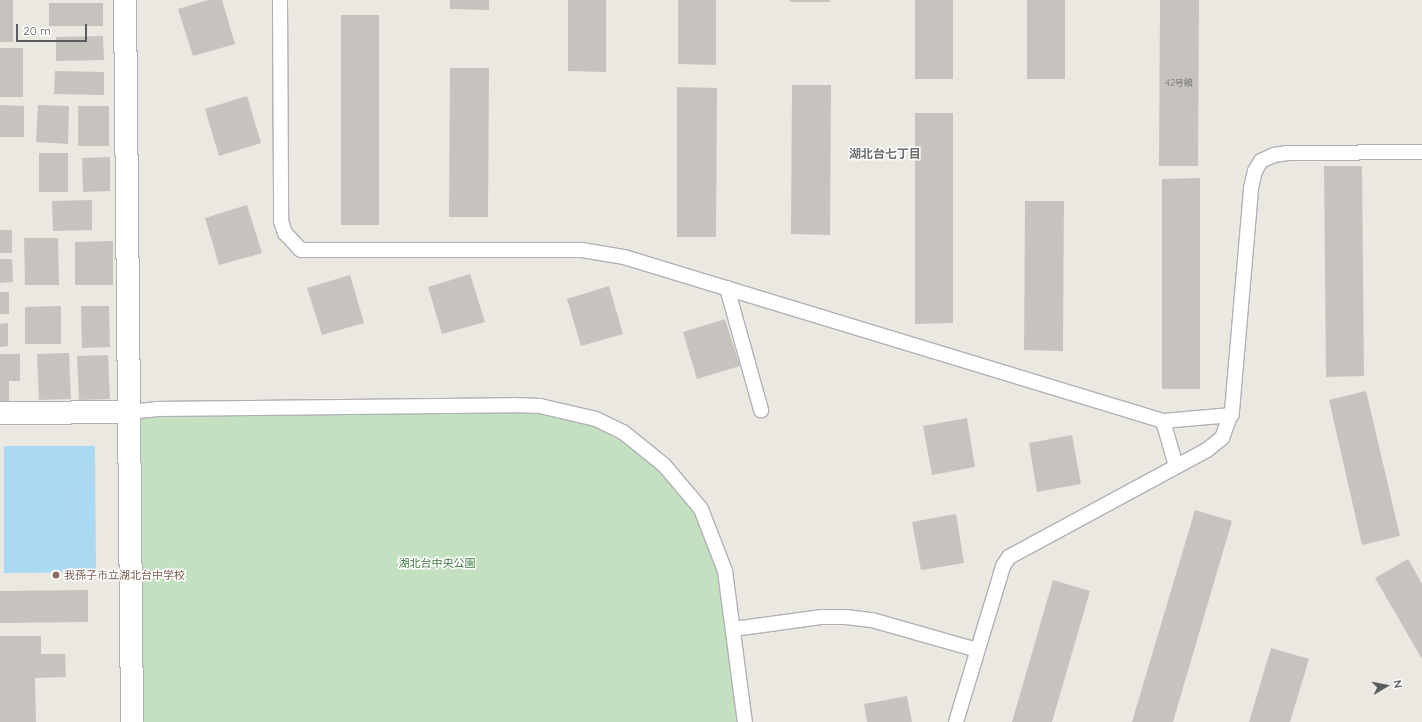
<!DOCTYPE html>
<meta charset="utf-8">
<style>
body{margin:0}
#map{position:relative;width:1422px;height:722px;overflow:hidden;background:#ebe8e2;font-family:Quicksand,"Noto Sans JP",sans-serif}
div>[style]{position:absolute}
.green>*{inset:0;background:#c3e0c1}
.water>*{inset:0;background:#a9d9f3}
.building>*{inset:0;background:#c6c3be}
.roads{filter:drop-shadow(1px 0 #afb2b5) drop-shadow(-1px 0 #afb2b5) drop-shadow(0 1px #afb2b5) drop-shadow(0 -1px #afb2b5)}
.lane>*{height:14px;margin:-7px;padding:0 7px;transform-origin:7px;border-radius:7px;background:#fff}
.street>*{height:22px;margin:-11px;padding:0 11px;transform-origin:11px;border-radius:11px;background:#fff}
.dots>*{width:11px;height:11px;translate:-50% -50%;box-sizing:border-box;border:2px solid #fff;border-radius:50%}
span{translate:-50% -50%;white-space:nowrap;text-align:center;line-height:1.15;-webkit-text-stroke:3px #fff;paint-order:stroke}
.number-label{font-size:9px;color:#757678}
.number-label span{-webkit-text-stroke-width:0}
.park-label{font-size:11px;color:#407b3e}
.education-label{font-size:11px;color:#785e54}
.left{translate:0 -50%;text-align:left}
.neighbourhood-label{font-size:12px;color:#6b6f72;font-weight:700}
.north{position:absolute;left:1366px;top:666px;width:40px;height:40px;-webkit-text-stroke:3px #fff;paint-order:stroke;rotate:80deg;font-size:11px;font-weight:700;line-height:16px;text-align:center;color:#5a5d60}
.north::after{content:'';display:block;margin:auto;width:14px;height:18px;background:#5a5d60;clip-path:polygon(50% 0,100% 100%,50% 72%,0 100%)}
.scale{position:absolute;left:16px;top:24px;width:71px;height:18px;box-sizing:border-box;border:2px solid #5a5d60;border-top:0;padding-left:5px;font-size:12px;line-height:14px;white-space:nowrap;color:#5a5d60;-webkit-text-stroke:3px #fff;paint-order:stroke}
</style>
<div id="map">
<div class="green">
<div style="clip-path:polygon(513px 405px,596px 419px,682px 483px,719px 551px,745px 722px,132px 722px,129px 412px)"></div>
</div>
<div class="water">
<div style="clip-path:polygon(4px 446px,95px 446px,96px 572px,4px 573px)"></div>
</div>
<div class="building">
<div style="clip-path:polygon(0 0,13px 0,13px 42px,0 42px)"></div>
<div style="clip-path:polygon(208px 0,222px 0,235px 44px,193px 56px,178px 9px)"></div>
<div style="clip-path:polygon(450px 0,489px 0,489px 10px,450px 9px)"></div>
<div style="clip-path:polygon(568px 0,606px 0,606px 72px,568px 71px)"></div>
<div style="clip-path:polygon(678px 0,716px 0,716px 65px,678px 64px)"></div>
<div style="clip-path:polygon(790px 0,830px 0,830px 2px,790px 2px)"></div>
<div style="clip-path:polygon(915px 0,953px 0,953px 79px,915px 79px)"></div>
<div style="clip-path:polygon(1027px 0,1065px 0,1065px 79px,1027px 79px)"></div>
<div style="clip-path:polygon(1160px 0,1199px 0,1198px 166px,1159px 166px)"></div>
<div style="clip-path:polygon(49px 3px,103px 3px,103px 26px,49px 26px)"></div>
<div style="clip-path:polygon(341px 15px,379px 15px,379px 225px,341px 225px)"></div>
<div style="clip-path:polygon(103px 36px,104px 60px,56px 61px,56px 37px)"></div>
<div style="clip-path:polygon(0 48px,23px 48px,23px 97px,0 97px)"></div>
<div style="clip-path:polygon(450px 68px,489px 68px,488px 217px,449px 217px)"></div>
<div style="clip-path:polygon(55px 71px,104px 72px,104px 95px,54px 94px)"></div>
<div style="clip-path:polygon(792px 85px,831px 85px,830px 235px,791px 234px)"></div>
<div style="clip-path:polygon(677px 87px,717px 88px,716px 237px,677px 237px)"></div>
<div style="clip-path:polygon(247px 96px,261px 143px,219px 156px,205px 109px)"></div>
<div style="clip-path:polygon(0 105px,24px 106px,24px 137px,0 137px)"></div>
<div style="clip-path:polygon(38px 105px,69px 106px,68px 144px,36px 142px)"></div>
<div style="clip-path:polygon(78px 106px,109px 106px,109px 146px,78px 146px)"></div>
<div style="clip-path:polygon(915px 113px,953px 113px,953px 323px,915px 324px)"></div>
<div style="clip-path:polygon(39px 153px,68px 153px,68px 192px,39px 192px)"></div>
<div style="clip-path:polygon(110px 157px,110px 191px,83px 192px,82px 158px)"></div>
<div style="clip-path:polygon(1324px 166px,1362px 166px,1364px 376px,1326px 377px)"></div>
<div style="clip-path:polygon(1200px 178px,1200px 389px,1162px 389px,1162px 179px)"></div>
<div style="clip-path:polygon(92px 200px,92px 230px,53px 231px,52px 201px)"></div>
<div style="clip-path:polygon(1025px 201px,1064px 201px,1063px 351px,1024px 350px)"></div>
<div style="clip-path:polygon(247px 205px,262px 253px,219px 265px,205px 218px)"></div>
<div style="clip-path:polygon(0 230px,12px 230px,12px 253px,0 253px)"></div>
<div style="clip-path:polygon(24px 238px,58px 238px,59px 285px,25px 285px)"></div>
<div style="clip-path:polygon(113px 241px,113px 285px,75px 285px,75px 242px)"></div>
<div style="clip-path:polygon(0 259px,12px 259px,13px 282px,0 283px)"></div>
<div style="clip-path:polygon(470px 274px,485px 322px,442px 334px,428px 287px)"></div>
<div style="clip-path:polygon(350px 275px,364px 323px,322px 335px,307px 288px)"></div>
<div style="clip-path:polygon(609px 286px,623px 334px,581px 346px,567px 299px)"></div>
<div style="clip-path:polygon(0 292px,9px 292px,9px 314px,0 314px)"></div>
<div style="clip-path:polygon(61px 306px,61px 344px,25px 344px,25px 307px)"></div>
<div style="clip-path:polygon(81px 306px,109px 306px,110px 347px,82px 348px)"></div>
<div style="clip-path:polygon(725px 319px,740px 366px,697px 379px,683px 332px)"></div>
<div style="clip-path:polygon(8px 323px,8px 346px,0 347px,0 324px)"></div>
<div style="clip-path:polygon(69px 353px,71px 399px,39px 400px,37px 354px)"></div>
<div style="clip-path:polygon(0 354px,20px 354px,20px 381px,9px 381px,9px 401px,0 401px)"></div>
<div style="clip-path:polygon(108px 355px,110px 399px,79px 400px,77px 356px)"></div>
<div style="clip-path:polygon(1366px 391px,1400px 536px,1362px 545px,1329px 400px)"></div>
<div style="clip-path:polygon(967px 418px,975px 467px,932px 475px,923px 426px)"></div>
<div style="clip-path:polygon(1072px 435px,1081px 484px,1037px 492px,1029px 443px)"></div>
<div style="clip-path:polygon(1195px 510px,1232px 521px,1173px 722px,1132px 722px)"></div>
<div style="clip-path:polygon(956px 514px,964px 563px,921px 570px,912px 522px)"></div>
<div style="clip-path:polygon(1408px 559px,1422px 584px,1422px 659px,1375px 578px)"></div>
<div style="clip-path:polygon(1053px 580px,1090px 591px,1052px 722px,1012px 722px)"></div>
<div style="clip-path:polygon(88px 590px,88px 622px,0 623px,0 591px)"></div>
<div style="clip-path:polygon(0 636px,41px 636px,41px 654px,65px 654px,66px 677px,35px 678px,36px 722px,0 722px)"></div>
<div style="clip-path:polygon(1271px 648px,1309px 659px,1290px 722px,1249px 722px)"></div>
<div style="clip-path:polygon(907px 696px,912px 722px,867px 722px,864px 704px)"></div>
</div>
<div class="roads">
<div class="lane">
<div style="left:280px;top:0;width:221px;rotate:89.7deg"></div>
<div style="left:281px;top:221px;width:13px;rotate:72deg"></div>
<div style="left:285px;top:233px;width:23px;rotate:47deg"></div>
<div style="left:301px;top:250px;width:281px"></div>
<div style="left:582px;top:250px;width:43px;rotate:9.5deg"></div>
<div style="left:624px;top:257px;width:563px;rotate:16.92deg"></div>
<div style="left:1163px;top:421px;width:69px;rotate:-5deg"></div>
<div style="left:727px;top:288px;width:127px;rotate:74.4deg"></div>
<div style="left:129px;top:412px;width:27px;rotate:-6deg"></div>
<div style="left:156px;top:409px;width:357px;rotate:-0.6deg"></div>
<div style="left:513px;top:405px;width:27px;rotate:2deg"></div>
<div style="left:540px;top:406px;width:57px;rotate:13.1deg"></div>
<div style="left:596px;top:419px;width:30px;rotate:26deg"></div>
<div style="left:623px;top:432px;width:53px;rotate:38.8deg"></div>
<div style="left:664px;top:465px;width:57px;rotate:49.9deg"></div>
<div style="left:701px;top:509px;width:66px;rotate:68.8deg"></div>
<div style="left:725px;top:571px;width:152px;rotate:82.5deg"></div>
<div style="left:1163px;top:421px;width:47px;rotate:73.9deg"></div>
<div style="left:734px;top:629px;width:89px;rotate:-7.8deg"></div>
<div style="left:822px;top:617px;width:24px"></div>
<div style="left:846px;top:617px;width:26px;rotate:7deg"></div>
<div style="left:872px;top:620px;width:109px;rotate:15.9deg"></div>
<div style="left:956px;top:722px;width:163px;rotate:-73.2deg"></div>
<div style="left:1003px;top:566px;width:11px;rotate:-56deg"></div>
<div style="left:1009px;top:557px;width:225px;rotate:-28.4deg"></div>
<div style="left:1207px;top:450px;width:19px;rotate:-39deg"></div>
<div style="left:1222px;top:438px;width:29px;rotate:-70deg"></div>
<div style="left:1232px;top:411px;width:224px;rotate:-85.1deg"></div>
<div style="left:1251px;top:188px;width:17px;rotate:-77deg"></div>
<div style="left:1255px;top:171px;width:12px;rotate:-59deg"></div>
<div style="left:1261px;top:161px;width:14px;rotate:-25deg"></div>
<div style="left:1274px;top:155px;width:14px;rotate:-8deg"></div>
<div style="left:1288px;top:153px;width:134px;rotate:-0.4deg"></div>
</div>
<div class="street">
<div style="left:125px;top:0;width:722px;rotate:89.44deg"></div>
<div style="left:0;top:413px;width:129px;rotate:-0.4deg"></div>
</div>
</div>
<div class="dots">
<div style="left:56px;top:575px;background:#8d6e63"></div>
</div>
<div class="number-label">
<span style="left:1179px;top:83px">42号館</span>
</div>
<div class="park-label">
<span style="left:437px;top:563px">湖北台中央公園</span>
</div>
<div class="education-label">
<span class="left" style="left:64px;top:575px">我孫子市立湖北台中学校</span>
</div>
<div class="neighbourhood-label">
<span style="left:885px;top:154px">湖北台七丁目</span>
</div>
<div class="north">N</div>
<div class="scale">20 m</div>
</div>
